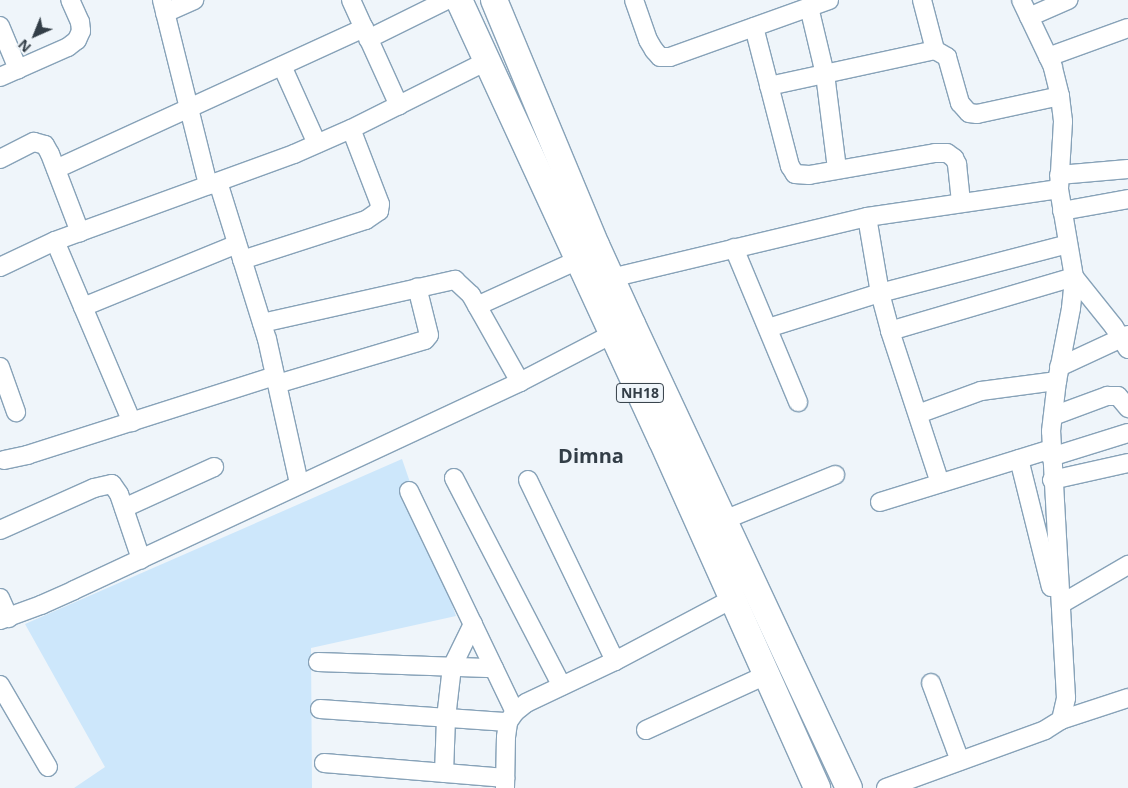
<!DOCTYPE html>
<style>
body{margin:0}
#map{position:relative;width:1128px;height:788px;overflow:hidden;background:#eff5fa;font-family:"Open Sans",sans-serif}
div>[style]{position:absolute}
.green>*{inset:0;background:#cde7fb}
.roads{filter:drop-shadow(1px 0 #87a2b8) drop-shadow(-1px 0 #87a2b8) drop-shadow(0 1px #87a2b8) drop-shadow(0 -1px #87a2b8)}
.minor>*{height:18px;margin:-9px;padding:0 9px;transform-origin:9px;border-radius:9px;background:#fff}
.highway>*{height:26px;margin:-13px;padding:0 13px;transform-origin:13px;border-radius:13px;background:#fff}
span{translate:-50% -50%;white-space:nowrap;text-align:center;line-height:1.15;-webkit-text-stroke:4.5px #eff5fa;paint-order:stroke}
.shield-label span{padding:1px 4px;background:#eff5fa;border:1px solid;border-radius:4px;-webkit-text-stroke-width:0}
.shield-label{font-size:14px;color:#333e47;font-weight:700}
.district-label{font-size:20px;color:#333e47;font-weight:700}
.north{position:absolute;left:10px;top:10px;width:50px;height:50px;-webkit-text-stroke:4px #eff5fa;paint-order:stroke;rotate:224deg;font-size:14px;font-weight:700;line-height:20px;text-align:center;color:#333e47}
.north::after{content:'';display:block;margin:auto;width:18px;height:22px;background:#333e47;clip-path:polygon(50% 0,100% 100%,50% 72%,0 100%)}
</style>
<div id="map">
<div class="green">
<div style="clip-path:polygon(402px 459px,456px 616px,311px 648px,312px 788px,74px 788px,105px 767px,25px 624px)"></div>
</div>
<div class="roads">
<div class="minor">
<div style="left:162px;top:0;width:191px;rotate:76deg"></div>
<div style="left:351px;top:0;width:116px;rotate:65.6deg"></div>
<div style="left:634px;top:0;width:42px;rotate:70.7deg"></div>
<div style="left:648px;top:40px;width:12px;rotate:59deg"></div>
<div style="left:654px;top:50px;width:9px;rotate:49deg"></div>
<div style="left:660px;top:57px;width:10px"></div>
<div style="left:670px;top:57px;width:169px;rotate:-19.7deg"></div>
<div style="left:922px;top:0;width:52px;rotate:75.4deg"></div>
<div style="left:809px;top:7px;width:69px;rotate:76.6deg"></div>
<div style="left:825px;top:74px;width:96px;rotate:82.8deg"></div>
<div style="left:165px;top:13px;width:32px;rotate:-24deg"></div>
<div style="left:1029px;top:17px;width:43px;rotate:-23.6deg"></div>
<div style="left:0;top:26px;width:47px;rotate:67.3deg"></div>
<div style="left:754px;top:27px;width:144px;rotate:75.5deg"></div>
<div style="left:790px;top:166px;width:9px;rotate:58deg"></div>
<div style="left:795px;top:174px;width:14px;rotate:4deg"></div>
<div style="left:809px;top:175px;width:128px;rotate:-9.9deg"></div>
<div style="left:935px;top:153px;width:12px"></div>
<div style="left:947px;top:153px;width:9px;rotate:36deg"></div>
<div style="left:954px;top:158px;width:7px;rotate:63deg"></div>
<div style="left:957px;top:164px;width:39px;rotate:84deg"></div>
<div style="left:368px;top:39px;width:88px;rotate:-26.3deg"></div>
<div style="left:1048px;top:57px;width:85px;rotate:-19.9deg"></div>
<div style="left:282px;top:66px;width:85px;rotate:65.8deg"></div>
<div style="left:0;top:77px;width:74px;rotate:-23.8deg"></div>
<div style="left:68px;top:47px;width:11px;rotate:-38deg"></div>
<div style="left:77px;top:40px;width:10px;rotate:-66deg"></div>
<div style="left:81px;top:31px;width:9px;rotate:-96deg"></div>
<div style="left:80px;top:22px;width:24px;rotate:-114deg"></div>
<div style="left:769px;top:86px;width:170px;rotate:-12.2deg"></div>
<div style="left:935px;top:50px;width:14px;rotate:30deg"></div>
<div style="left:947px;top:57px;width:48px;rotate:74.2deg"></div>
<div style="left:960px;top:103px;width:13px;rotate:48deg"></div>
<div style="left:969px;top:113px;width:8px;rotate:7deg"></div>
<div style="left:977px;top:114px;width:85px;rotate:-12.2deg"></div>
<div style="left:0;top:159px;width:38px;rotate:-27deg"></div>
<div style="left:34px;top:142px;width:11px;rotate:15deg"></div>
<div style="left:45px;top:145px;width:10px;rotate:61deg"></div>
<div style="left:50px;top:154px;width:84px;rotate:69deg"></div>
<div style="left:56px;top:169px;width:339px;rotate:-24.6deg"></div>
<div style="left:1059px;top:175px;width:69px;rotate:-5deg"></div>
<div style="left:218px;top:182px;width:164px;rotate:72.7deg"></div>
<div style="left:267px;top:339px;width:148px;rotate:77.5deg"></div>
<div style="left:1062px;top:211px;width:67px;rotate:-10.3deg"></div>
<div style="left:867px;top:217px;width:77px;rotate:80.3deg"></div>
<div style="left:880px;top:293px;width:39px;rotate:75deg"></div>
<div style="left:890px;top:331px;width:160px;rotate:71.8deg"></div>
<div style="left:55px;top:241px;width:197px;rotate:67deg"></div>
<div style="left:734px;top:248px;width:167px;rotate:67.4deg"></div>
<div style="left:242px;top:260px;width:130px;rotate:-17.9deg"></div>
<div style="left:366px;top:220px;width:16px;rotate:-35deg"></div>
<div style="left:379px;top:211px;width:7px;rotate:-82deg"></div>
<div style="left:380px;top:204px;width:80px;rotate:-111.1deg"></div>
<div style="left:0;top:267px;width:61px;rotate:-25.3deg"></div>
<div style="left:55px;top:241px;width:254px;rotate:-20deg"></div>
<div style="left:294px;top:154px;width:62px;rotate:-23.7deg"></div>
<div style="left:351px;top:129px;width:152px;rotate:-26.6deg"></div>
<div style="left:611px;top:278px;width:263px;rotate:-13.4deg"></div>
<div style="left:867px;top:217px;width:194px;rotate:-8.3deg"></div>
<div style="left:477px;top:306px;width:111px;rotate:-24.5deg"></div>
<div style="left:83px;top:307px;width:166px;rotate:-22.2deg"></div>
<div style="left:262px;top:323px;width:198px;rotate:-12.6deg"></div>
<div style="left:455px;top:280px;width:22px;rotate:43deg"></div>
<div style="left:471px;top:295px;width:100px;rotate:60.6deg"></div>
<div style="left:768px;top:328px;width:117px;rotate:-17.4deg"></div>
<div style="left:880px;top:293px;width:194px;rotate:-14.6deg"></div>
<div style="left:890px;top:331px;width:192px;rotate:-16.4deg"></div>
<div style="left:1074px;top:277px;width:64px;rotate:51.3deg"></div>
<div style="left:1114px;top:327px;width:26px;rotate:58deg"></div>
<div style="left:0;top:367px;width:48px;rotate:70.4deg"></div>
<div style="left:1059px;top:367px;width:76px;rotate:-24.9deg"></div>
<div style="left:277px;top:384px;width:154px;rotate:-16.6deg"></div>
<div style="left:425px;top:340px;width:6px;rotate:-51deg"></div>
<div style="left:429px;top:335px;width:49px;rotate:-104deg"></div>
<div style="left:918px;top:414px;width:67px;rotate:-20.1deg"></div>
<div style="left:981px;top:391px;width:77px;rotate:-7.5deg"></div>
<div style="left:1053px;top:416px;width:58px;rotate:-20.3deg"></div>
<div style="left:1107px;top:396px;width:11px"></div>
<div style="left:1118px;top:396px;width:16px;rotate:50deg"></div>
<div style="left:1051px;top:457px;width:81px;rotate:-17.3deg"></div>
<div style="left:1019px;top:459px;width:132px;rotate:76deg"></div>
<div style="left:4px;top:460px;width:24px;rotate:-12deg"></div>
<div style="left:27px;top:455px;width:260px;rotate:-17.7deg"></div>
<div style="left:454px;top:478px;width:234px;rotate:62.6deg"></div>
<div style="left:528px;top:480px;width:201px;rotate:64.3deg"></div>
<div style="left:1052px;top:480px;width:78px;rotate:-12.6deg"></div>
<div style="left:409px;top:491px;width:245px;rotate:64.4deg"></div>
<div style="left:880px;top:502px;width:179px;rotate:-17.2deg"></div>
<div style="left:124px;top:508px;width:99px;rotate:-24.5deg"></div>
<div style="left:724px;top:520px;width:120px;rotate:-22.1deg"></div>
<div style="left:0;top:530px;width:103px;rotate:-24.1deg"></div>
<div style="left:94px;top:488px;width:18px;rotate:-13deg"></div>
<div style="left:112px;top:484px;width:12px;rotate:55deg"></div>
<div style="left:119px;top:494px;width:69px;rotate:71.3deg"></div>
<div style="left:0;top:598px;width:22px;rotate:66deg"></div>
<div style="left:1061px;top:604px;width:78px;rotate:-30.2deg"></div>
<div style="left:0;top:620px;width:44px;rotate:-20.1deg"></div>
<div style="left:41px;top:605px;width:36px;rotate:-24deg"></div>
<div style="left:74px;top:590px;width:492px;rotate:-25deg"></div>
<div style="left:520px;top:382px;width:115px;rotate:-27.5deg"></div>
<div style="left:318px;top:662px;width:176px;rotate:2deg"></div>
<div style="left:931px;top:683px;width:83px;rotate:69.6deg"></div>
<div style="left:0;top:685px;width:95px;rotate:59.7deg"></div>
<div style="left:320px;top:709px;width:188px;rotate:4deg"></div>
<div style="left:1061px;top:720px;width:71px;rotate:-18.2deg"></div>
<div style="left:646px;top:730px;width:132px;rotate:-24.6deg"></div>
<div style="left:324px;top:763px;width:182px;rotate:4.7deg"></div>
<div style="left:444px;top:773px;width:55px;rotate:-87.9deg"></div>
<div style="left:446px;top:718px;width:51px;rotate:-83.3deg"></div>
<div style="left:452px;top:667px;width:48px;rotate:-64deg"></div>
<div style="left:505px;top:788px;width:51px;rotate:-88.9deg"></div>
<div style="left:506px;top:737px;width:15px;rotate:-82deg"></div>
<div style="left:508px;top:722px;width:12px;rotate:-55deg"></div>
<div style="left:515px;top:712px;width:14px;rotate:-39deg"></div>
<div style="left:526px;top:703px;width:98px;rotate:-25.3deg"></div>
<div style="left:615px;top:661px;width:132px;rotate:-27.9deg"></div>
<div style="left:886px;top:788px;width:169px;rotate:-20deg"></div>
<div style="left:1045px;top:730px;width:19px;rotate:-32deg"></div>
<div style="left:1061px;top:720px;width:23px;rotate:-77deg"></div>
<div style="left:1066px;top:698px;width:267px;rotate:-93.2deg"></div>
<div style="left:1051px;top:431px;width:50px;rotate:-83.2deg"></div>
<div style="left:1057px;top:381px;width:74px;rotate:-79.1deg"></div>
<div style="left:1071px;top:308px;width:31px;rotate:-84deg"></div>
<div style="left:1074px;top:277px;width:89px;rotate:-99.7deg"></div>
<div style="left:1059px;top:189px;width:68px;rotate:-86.6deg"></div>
<div style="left:1063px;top:121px;width:25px;rotate:-97deg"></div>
<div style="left:1060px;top:96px;width:30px;rotate:-104deg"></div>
<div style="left:1053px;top:67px;width:74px;rotate:-115.5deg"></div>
</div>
<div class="highway">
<div style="left:459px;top:0;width:485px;rotate:65.3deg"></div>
<div style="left:662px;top:441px;width:380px;rotate:65.9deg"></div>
<div style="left:494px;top:0;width:265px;rotate:67.4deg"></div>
<div style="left:596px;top:245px;width:87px;rotate:65.5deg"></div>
<div style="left:632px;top:324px;width:512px;rotate:64.94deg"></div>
</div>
</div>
<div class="shield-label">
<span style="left:640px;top:393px">NH18</span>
</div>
<div class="district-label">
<span style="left:591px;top:455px">Dimna</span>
</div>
<div class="north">N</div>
</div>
